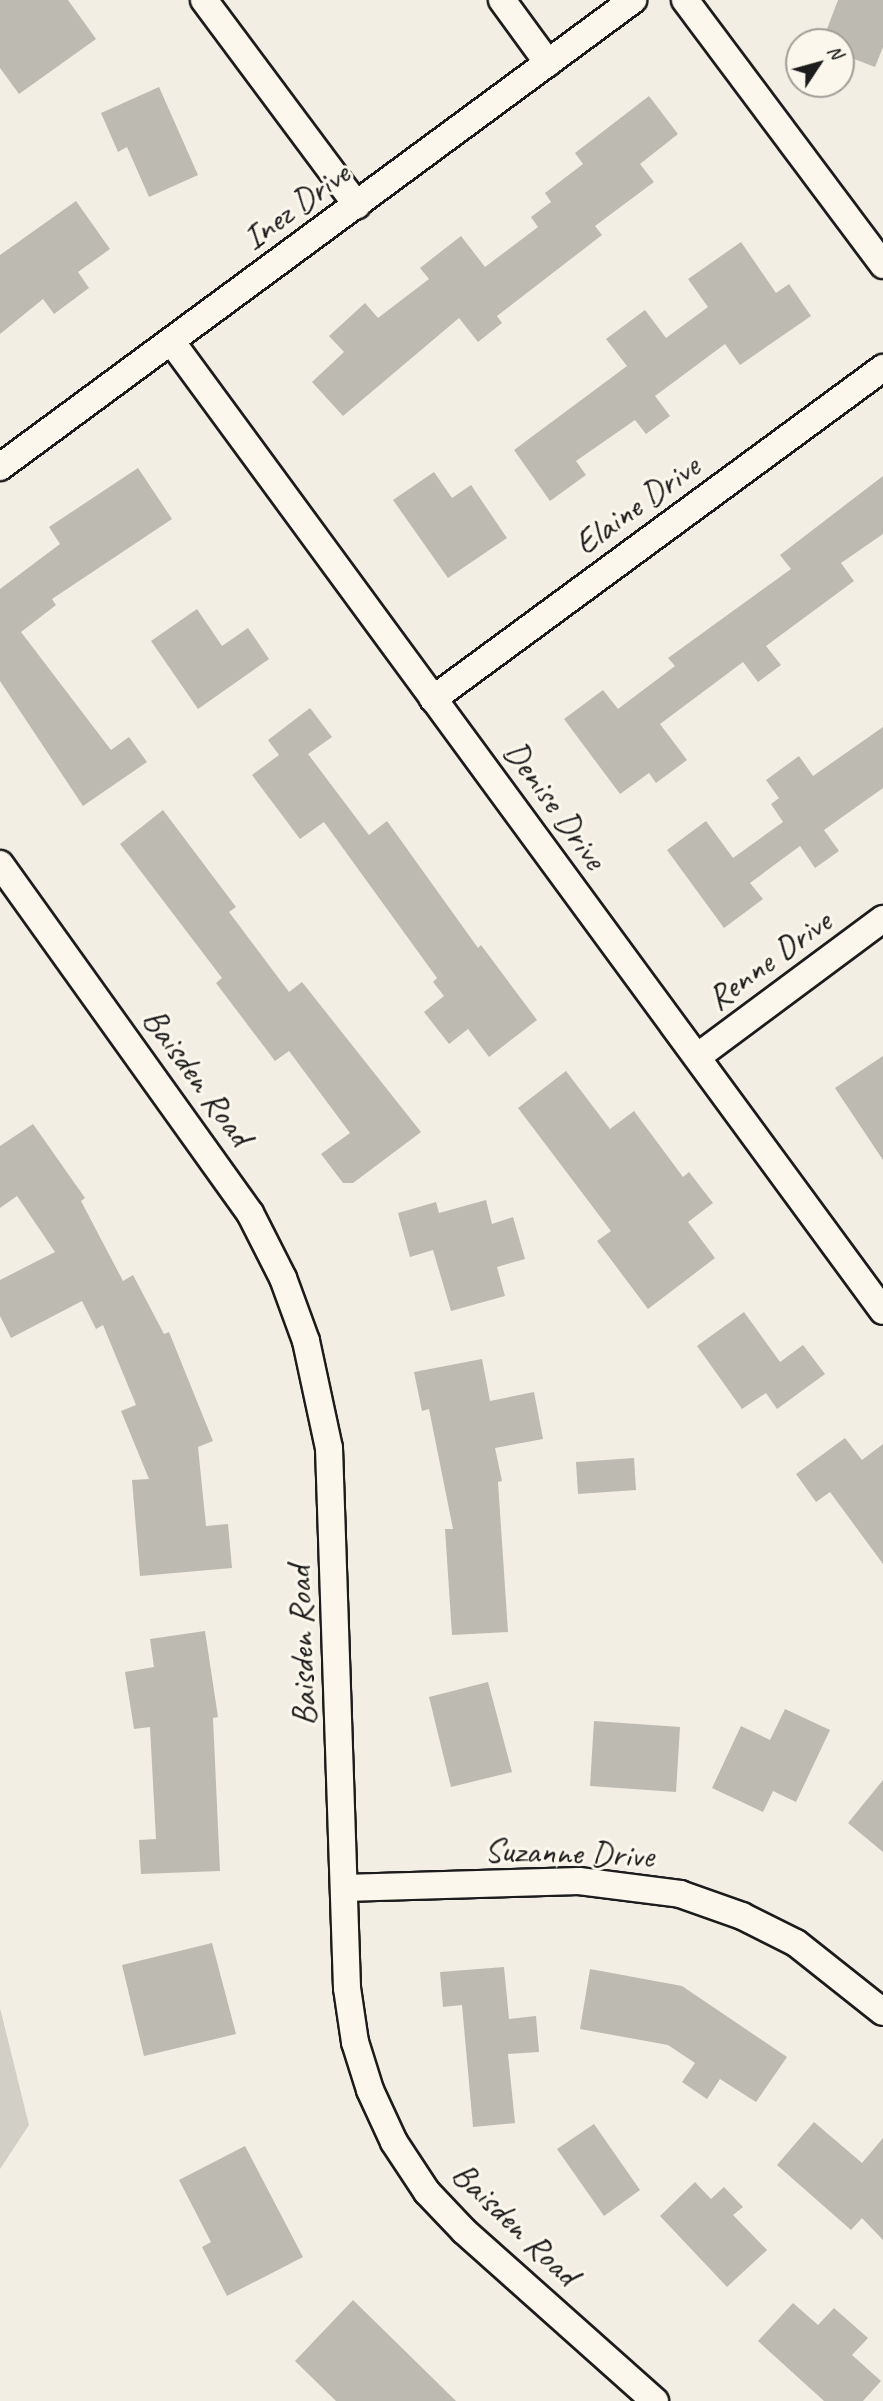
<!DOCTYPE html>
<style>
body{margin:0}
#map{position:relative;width:883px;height:2401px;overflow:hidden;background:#f2eee4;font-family:Caveat,sans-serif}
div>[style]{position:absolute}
.green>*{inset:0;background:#d2cfc6}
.building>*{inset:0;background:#bdbab1}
.roads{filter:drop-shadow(2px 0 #1c1c1c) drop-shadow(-2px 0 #1c1c1c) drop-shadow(0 2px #1c1c1c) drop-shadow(0 -2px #1c1c1c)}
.street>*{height:26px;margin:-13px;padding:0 13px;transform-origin:13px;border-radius:13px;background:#fbf7ec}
span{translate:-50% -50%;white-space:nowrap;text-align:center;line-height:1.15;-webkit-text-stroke:6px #fbf7ec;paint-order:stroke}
.street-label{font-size:35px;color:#1c1c1c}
.north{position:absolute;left:785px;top:28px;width:70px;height:70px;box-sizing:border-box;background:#fbf7ec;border:2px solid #a29f99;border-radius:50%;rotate:54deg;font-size:19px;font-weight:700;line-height:28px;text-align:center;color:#1c1c1c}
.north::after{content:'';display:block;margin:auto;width:24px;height:32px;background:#1c1c1c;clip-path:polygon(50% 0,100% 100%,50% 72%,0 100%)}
</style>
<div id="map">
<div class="green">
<div style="clip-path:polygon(0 2008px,29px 2125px,0 2169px)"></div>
</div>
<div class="building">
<div style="clip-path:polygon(0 0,68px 0,96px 39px,19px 94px,0 68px)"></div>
<div style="clip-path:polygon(838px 0,883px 0,883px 47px,875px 67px,841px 54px,841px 42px,822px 42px)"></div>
<div style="clip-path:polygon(159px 87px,198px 175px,149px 197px,127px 147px,118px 152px,101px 113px)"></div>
<div style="clip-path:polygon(649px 96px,678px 134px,640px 164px,654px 182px,595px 226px,602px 235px,497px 316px,502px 323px,478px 342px,459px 318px,343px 416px,312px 382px,344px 352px,329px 336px,365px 303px,378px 318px,429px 279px,420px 268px,461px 236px,485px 267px,538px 227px,531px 217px,551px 202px,545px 193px,583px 164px,575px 153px)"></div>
<div style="clip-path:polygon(76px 201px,110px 249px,78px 272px,89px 288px,54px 314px,43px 299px,0 334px,0 255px)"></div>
<div style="clip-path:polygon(741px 242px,776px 293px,789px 284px,811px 316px,740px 365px,725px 344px,655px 396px,670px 416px,646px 434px,635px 420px,576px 461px,586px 475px,550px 501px,514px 450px,627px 366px,606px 339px,645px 310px,666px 338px,708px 307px,688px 279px)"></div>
<div style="clip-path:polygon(138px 468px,172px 519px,52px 599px,56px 605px,21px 632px,111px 750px,129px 737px,147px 762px,83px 806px,0 681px,0 589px,60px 544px,49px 527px)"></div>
<div style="clip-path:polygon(434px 472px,452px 498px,471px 485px,507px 538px,448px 578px,393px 500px)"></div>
<div style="clip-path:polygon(883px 476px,883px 534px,841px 563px,854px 581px,766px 646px,781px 665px,758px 682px,743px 662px,660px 724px,687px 760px,656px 783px,649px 773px,620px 794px,564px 719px,603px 690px,618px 709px,675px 666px,668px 658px,791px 569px,780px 555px)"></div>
<div style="clip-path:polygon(197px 609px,222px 646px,248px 628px,269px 659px,198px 709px,151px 641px)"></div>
<div style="clip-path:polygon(310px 708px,332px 737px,308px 754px,369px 835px,387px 821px,478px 948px,481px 945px,537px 1020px,489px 1057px,468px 1029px,449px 1044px,424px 1012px,444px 996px,433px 982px,437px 978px,324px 822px,300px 839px,252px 775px,279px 755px,268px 740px)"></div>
<div style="clip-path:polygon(883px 727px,883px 788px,824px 830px,839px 851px,815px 868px,800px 846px,750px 883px,763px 899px,724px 928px,667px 850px,706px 821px,733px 858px,783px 822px,771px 804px,779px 798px,766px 780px,799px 756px,813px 776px)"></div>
<div style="clip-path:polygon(163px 810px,236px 907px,229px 912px,289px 992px,302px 982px,421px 1132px,353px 1183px,343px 1183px,321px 1154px,350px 1133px,289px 1051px,275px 1061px,216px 983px,222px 978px,120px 844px)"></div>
<div style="clip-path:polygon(883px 1056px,883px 1160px,835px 1088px)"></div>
<div style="clip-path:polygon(566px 1071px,610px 1129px,634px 1111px,683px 1177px,689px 1172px,713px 1203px,688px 1222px,715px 1258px,648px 1309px,597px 1241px,611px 1231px,518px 1108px)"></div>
<div style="clip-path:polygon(33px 1124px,85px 1198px,81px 1201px,123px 1281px,133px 1275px,164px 1334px,169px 1332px,213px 1441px,198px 1447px,206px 1526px,228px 1524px,232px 1568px,140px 1576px,132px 1480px,149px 1479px,121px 1411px,136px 1405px,103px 1325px,96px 1329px,82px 1301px,11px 1338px,0 1316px,0 1280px,55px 1252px,17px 1196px,0 1208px,0 1146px)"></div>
<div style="clip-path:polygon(486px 1200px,492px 1224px,513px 1217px,525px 1259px,497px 1267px,505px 1296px,451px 1311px,433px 1250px,410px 1257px,398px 1213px,436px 1202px,439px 1213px)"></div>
<div style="clip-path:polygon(744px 1312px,780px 1362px,803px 1345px,825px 1374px,777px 1409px,766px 1393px,742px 1409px,697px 1346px)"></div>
<div style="clip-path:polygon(482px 1359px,490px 1401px,534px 1392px,543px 1439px,495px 1448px,502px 1481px,498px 1482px,508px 1632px,452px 1635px,445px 1529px,453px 1529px,429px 1409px,422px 1411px,414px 1372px)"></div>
<div style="clip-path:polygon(845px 1438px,862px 1460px,883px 1444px,883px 1564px,830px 1492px,816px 1502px,796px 1474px)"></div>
<div style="clip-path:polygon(634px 1458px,636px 1490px,578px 1494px,576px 1462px)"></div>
<div style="clip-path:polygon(205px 1631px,218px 1717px,213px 1718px,220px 1871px,141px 1874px,139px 1840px,156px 1839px,150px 1727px,134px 1729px,125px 1672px,154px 1667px,150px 1639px)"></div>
<div style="clip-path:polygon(488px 1682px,512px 1772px,451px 1787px,429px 1697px)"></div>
<div style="clip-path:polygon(785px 1709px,830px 1730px,796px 1802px,773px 1791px,763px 1812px,712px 1788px,741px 1726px,770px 1740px)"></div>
<div style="clip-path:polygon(594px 1721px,680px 1727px,676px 1792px,590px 1786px)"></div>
<div style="clip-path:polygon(883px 1780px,883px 1852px,848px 1823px)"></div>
<div style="clip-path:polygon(212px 1943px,236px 2034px,144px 2056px,122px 1965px)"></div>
<div style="clip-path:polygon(504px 1967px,509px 2019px,536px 2016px,539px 2052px,508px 2054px,515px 2123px,473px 2127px,462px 2005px,443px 2007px,440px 1972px)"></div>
<div style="clip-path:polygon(590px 1969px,682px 1986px,787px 2057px,756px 2102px,720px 2079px,707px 2099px,682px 2082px,695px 2063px,668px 2045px,580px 2029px)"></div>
<div style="clip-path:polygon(814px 2122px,862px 2163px,883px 2138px,883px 2240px,862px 2218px,851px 2230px,777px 2165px)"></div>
<div style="clip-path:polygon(594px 2124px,640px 2190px,604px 2216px,557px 2149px)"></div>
<div style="clip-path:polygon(245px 2146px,303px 2257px,227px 2296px,202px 2247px,211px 2242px,179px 2180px)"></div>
<div style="clip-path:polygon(695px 2182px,711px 2199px,724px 2187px,743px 2207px,733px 2215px,767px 2250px,727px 2287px,660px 2216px)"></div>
<div style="clip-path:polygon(353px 2300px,456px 2401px,336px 2401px,295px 2361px)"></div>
<div style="clip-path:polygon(793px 2303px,818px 2325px,834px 2308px,868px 2338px,852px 2355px,881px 2381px,863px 2401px,824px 2401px,758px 2341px)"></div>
</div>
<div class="roads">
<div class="street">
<div style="left:204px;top:0;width:256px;rotate:53.3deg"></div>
<div style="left:502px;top:0;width:78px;rotate:53.9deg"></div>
<div style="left:685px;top:0;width:331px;rotate:53.2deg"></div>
<div style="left:171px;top:341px;width:1203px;rotate:53.72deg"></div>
<div style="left:0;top:467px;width:787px;rotate:-36.42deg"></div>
<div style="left:433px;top:699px;width:559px;rotate:-36.34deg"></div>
<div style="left:0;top:864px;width:429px;rotate:54.4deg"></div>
<div style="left:250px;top:1213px;width:73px;rotate:63.1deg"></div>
<div style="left:283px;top:1278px;width:67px;rotate:69.9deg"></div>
<div style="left:306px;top:1341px;width:109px;rotate:77.9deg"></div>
<div style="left:329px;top:1448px;width:540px;rotate:88.09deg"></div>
<div style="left:347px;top:1988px;width:55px;rotate:81.6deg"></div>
<div style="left:355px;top:2042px;width:50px;rotate:72.6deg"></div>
<div style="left:370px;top:2090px;width:57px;rotate:65.2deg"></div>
<div style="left:394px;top:2142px;width:60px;rotate:56.6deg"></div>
<div style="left:427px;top:2192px;width:54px;rotate:46.5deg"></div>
<div style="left:464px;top:2231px;width:256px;rotate:41.7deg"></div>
<div style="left:697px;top:1057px;width:232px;rotate:-36.6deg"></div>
<div style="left:344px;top:1888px;width:235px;rotate:-1.7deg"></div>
<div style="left:579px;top:1881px;width:102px;rotate:7.3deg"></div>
<div style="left:680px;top:1894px;width:66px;rotate:19.5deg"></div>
<div style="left:742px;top:1916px;width:60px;rotate:26.6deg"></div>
<div style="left:796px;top:1943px;width:111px;rotate:38.4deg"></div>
</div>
</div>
<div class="street-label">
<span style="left:296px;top:206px;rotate:-36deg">Inez Drive</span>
<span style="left:637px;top:505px;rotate:-36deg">Elaine Drive</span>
<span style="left:555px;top:805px;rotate:54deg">Denise Drive</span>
<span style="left:769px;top:960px;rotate:-36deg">Renne Drive</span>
<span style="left:197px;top:1077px;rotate:54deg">Baisden Road</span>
<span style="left:302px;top:1646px;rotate:-92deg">Baisden Road</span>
<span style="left:569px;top:1853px;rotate:2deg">Suzanne Drive</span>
<span style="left:515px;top:2224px;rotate:44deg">Baisden Road</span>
</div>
<div class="north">N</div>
</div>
